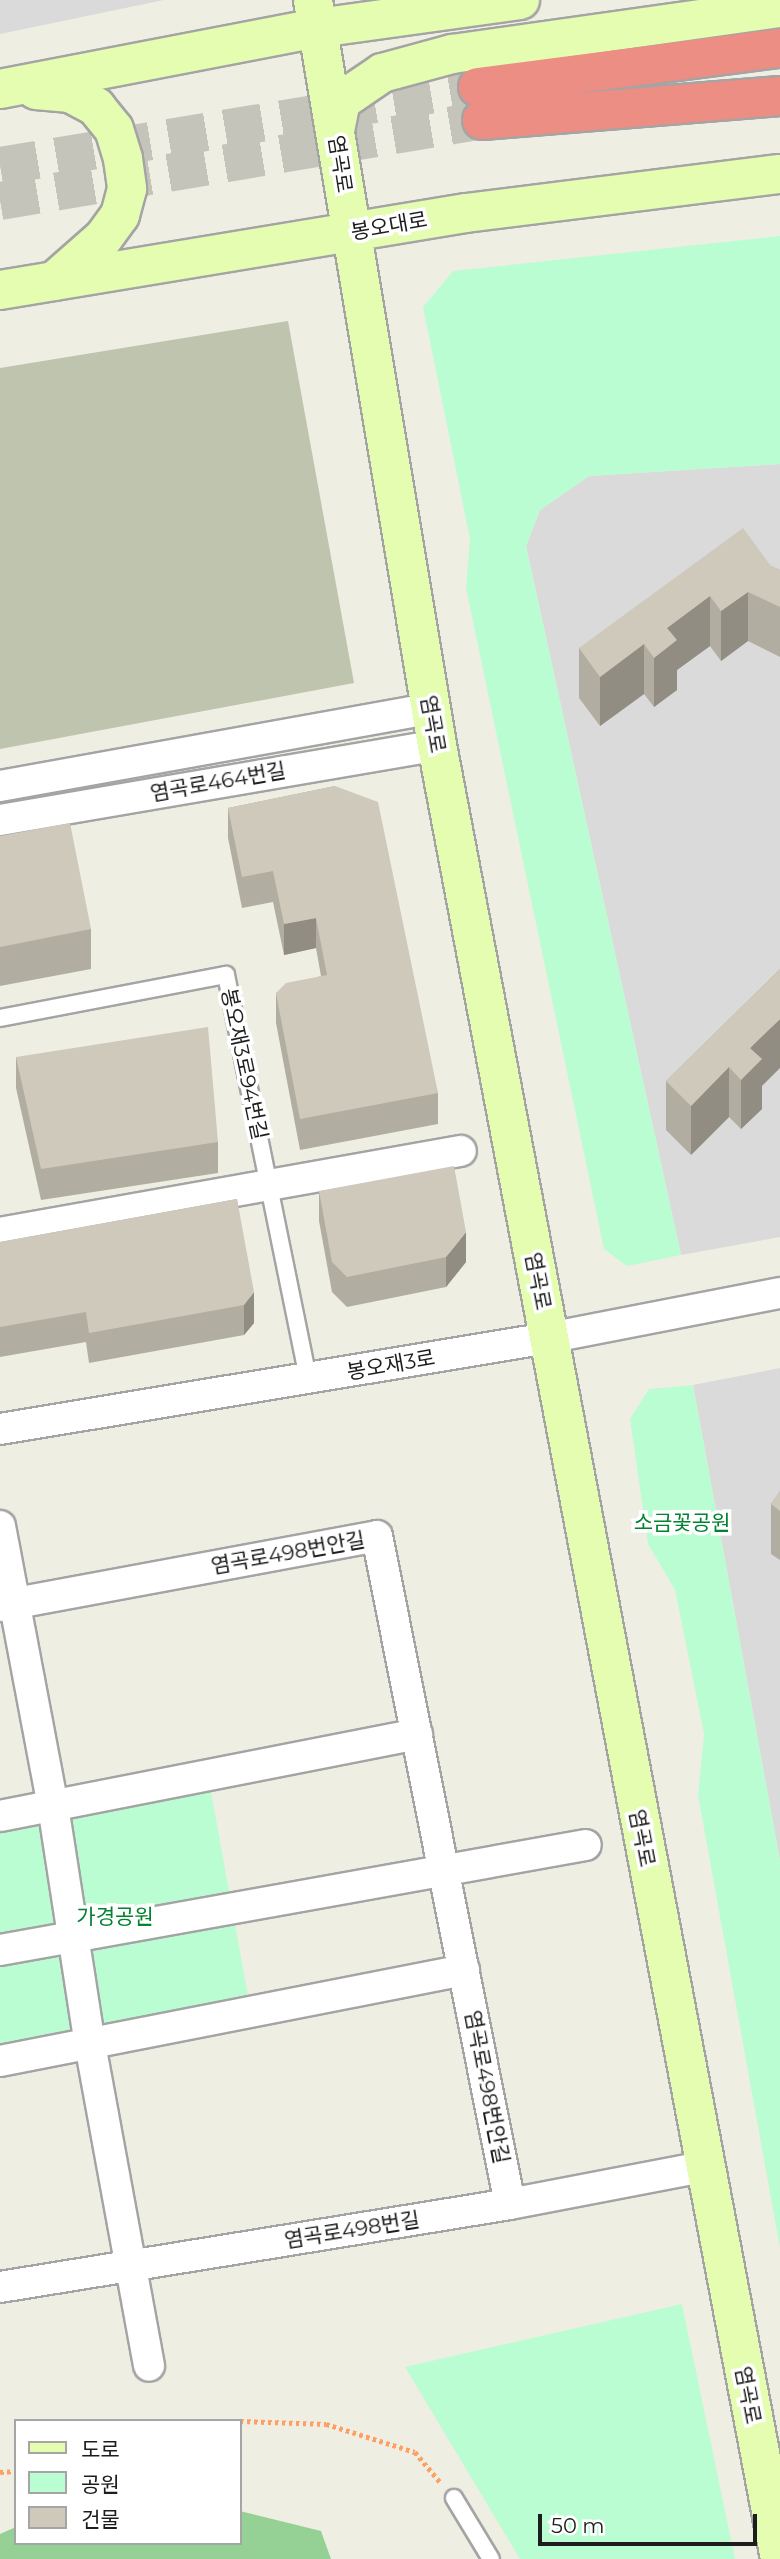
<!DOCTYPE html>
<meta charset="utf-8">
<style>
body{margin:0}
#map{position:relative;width:780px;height:2559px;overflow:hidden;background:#efeee2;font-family:Montserrat,"Noto Sans KR",sans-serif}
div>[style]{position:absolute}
.residential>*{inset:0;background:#dbdada}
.construction>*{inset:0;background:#bec4ad}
.forest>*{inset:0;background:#95d194}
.park>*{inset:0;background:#bbfdd3}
.highway-tunnel>*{height:38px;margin-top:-19px;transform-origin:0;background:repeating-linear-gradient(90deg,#c5c4bb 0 38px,transparent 0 57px)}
.path>*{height:4.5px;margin-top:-2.25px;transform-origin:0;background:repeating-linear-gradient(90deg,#ff9f63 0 3.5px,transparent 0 7px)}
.roads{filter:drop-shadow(2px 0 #a4a4a4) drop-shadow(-2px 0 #a4a4a4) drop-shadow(0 2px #a4a4a4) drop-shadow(0 -2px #a4a4a4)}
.lane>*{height:16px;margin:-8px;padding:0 8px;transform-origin:8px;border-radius:8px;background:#fff}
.street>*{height:30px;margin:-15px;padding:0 15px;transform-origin:15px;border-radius:15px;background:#fff}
.secondary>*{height:38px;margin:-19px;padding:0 19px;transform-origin:19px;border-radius:19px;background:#e4fdb1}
.highway>*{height:38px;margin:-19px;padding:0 19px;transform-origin:19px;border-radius:19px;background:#ec8e84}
.wall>*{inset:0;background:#b2ada1}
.shaded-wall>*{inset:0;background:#918d83}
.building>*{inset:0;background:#cfc9bb}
span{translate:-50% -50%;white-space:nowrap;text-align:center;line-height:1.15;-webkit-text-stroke:7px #fff;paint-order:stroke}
.street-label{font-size:21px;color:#1d1d1d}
.park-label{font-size:21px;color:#048232}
.legend{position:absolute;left:14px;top:2419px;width:228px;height:126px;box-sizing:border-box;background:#fff;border:2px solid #a5a5a5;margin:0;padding:9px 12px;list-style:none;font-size:21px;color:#1d1d1d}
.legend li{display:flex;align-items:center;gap:14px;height:35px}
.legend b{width:35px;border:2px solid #a5a5a5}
.scale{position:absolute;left:538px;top:2514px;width:219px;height:32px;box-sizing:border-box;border:4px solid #1d1d1d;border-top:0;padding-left:9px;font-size:21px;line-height:24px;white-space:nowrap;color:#1d1d1d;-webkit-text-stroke:5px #fff;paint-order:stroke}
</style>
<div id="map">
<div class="residential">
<div style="clip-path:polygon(0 0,164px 0,0 34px)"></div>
<div style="clip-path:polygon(780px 464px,780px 1237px,681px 1255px,526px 546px,540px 510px,589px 476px)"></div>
<div style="clip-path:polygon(780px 1368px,780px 1861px,693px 1385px)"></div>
</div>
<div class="construction">
<div style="clip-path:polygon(288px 321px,354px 683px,0 749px,0 368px)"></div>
</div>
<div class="forest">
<div style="clip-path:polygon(240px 2511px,321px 2531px,331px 2559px,0 2559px,0 2534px,16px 2527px,16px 2543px,240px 2543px)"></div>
</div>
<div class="park">
<div style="clip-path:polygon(780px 236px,780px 464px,589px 476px,540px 510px,526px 546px,681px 1255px,627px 1266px,604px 1249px,466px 588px,470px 539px,423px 307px,453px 271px)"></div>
<div style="clip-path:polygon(693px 1385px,780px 1861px,780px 2248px,698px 1795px,704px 1734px,675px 1590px,648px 1544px,630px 1419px,649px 1389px)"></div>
<div style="clip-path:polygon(208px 1775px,251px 2012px,0 2061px,0 1816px)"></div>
<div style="clip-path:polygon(682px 2304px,735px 2559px,520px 2559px,405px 2367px)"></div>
</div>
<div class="highway-tunnel">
<div style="left:0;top:166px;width:484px;rotate:-9.4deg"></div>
<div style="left:0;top:201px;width:489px;rotate:-9.5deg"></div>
</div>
<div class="path">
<div style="left:213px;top:2421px;width:5px"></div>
<div style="left:240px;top:2421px;width:86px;rotate:2deg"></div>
<div style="left:326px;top:2424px;width:93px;rotate:17.5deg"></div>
<div style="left:415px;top:2452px;width:39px;rotate:50deg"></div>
<div style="left:0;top:2472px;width:16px;rotate:-4deg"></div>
</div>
<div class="roads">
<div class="lane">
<div style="left:0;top:1018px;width:230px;rotate:-10.8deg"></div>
<div style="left:226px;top:975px;width:412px;rotate:78.5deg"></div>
<div style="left:454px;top:2498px;width:71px;rotate:58.8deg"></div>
</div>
<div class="street">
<div style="left:0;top:786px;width:437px;rotate:-10.2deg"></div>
<div style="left:0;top:820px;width:443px;rotate:-9.7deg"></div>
<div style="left:0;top:1233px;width:468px;rotate:-10.1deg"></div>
<div style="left:0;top:1429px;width:556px;rotate:-9.43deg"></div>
<div style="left:548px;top:1338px;width:236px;rotate:-11deg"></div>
<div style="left:0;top:1526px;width:285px;rotate:79.3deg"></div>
<div style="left:53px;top:1806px;width:241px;rotate:81.2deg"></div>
<div style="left:90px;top:2044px;width:327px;rotate:79.6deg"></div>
<div style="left:0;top:1606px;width:383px;rotate:-10.5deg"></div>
<div style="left:377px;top:1536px;width:681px;rotate:78.74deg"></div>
<div style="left:0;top:1816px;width:425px;rotate:-11.1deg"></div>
<div style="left:0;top:1950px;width:595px;rotate:-10.16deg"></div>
<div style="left:0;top:2061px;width:473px;rotate:-11.1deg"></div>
<div style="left:0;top:2287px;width:517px;rotate:-9.24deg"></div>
<div style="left:510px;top:2204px;width:197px;rotate:-10.9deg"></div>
</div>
<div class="secondary">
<div style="left:313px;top:0;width:755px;rotate:80.55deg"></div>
<div style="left:437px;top:745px;width:1846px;rotate:79.29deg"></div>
<div style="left:0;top:89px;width:324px;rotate:-10.9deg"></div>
<div style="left:318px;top:28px;width:204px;rotate:-7.9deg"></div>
<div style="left:36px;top:90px;width:34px;rotate:5deg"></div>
<div style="left:70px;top:93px;width:30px;rotate:28deg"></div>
<div style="left:96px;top:107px;width:28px;rotate:51deg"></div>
<div style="left:114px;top:129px;width:31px;rotate:73deg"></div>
<div style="left:123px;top:159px;width:30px;rotate:82deg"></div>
<div style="left:127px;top:189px;width:27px;rotate:105deg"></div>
<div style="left:120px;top:215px;width:29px;rotate:126deg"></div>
<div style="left:103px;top:238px;width:65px;rotate:138.7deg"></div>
<div style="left:335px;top:131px;width:31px;rotate:-79deg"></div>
<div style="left:341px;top:101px;width:50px;rotate:-34.3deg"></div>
<div style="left:382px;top:73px;width:73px;rotate:-15.2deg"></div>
<div style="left:452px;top:54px;width:331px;rotate:-8deg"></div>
<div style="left:0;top:290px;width:472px;rotate:-9.4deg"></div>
<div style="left:466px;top:213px;width:316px;rotate:-7.1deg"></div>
</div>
<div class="highway">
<div style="left:478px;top:87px;width:305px;rotate:-7.4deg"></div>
<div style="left:482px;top:120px;width:299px;rotate:-4.6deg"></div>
</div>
</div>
<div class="wall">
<div style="clip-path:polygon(771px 566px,780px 570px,780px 657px,748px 641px,721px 661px,710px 646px,677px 670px,677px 690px,654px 707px,644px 694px,600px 726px,579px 698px,579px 648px)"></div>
<div style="clip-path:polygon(335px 786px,438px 1093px,438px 1124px,300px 1150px,276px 1023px,276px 993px,321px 976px,316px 948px,284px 955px,273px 902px,242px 908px,228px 838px,228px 808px)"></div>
<div style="clip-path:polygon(0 836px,91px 929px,91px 969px,0 986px)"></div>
<div style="clip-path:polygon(780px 969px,762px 1086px,762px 1109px,741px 1129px,729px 1117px,691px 1155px,666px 1130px,666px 1081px)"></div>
<div style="clip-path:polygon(16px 1057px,218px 1142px,218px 1173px,41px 1200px,16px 1088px)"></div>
<div style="clip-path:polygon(319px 1191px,466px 1262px,446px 1287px,347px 1307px,332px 1292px,319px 1221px)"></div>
<div style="clip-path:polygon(237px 1199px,254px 1323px,244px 1335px,89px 1363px,86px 1342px,0 1357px,0 1242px)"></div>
<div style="clip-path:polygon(780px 1491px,780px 1560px,771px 1554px,771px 1504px)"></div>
</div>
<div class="shaded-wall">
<div style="clip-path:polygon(748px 592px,748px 641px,721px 661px,721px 611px)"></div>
<div style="clip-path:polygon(710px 596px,710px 646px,677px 670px,677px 690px,654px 707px,654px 658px,667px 628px)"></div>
<div style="clip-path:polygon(644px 644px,644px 694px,600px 726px,600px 677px)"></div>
<div style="clip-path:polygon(316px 918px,316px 948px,284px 955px,284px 924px)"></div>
<div style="clip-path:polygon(780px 1019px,780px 1068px,762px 1086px,762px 1109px,741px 1129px,741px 1080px,750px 1048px)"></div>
<div style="clip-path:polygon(729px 1067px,729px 1117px,691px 1155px,691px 1106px)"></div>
<div style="clip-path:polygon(466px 1232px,466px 1262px,446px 1287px,446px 1257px)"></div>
<div style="clip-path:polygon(254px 1292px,254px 1323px,244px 1335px,244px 1305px)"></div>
</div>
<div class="building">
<div style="clip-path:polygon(743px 528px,771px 566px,780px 570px,780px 607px,748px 592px,721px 611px,710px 596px,667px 628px,677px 640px,654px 658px,644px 644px,600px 677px,579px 648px)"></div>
<div style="clip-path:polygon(335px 786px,378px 802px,438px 1093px,300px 1119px,276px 993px,286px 983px,327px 975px,316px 918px,284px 924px,273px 871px,242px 877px,228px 808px)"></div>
<div style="clip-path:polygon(70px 823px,91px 929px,0 947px,0 836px)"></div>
<div style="clip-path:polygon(780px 969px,780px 1019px,750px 1048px,762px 1059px,741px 1080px,729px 1067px,691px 1106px,666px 1081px)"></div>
<div style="clip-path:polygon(208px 1027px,218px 1142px,41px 1169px,16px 1057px)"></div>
<div style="clip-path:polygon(454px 1166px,466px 1232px,446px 1257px,347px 1277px,332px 1262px,319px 1191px)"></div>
<div style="clip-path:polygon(237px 1199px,254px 1292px,244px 1305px,89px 1333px,86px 1312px,0 1327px,0 1242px)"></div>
<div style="clip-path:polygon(780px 1491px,780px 1511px,771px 1504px)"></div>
</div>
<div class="street-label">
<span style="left:340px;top:164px;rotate:81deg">염곡로</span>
<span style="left:389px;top:226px;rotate:-10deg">봉오대로</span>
<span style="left:433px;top:724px;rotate:80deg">염곡로</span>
<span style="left:218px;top:782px;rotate:-10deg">염곡로464번길</span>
<span style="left:244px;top:1064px;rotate:78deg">봉오재3로94번길</span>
<span style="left:538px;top:1281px;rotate:79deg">염곡로</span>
<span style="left:391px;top:1365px;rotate:-10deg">봉오재3로</span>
<span style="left:288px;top:1553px;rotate:-10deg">염곡로498번안길</span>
<span style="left:642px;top:1838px;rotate:79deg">염곡로</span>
<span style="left:487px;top:2087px;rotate:79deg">염곡로498번안길</span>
<span style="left:352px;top:2230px;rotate:-9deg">염곡로498번길</span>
<span style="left:748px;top:2395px;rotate:79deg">염곡로</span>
</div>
<div class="park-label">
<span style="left:682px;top:1523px">소금꽃공원</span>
<span style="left:115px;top:1917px">가경공원</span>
</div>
<ul class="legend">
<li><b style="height:9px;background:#e4fdb1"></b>도로</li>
<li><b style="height:19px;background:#bbfdd3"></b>공원</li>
<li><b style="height:19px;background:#cfc9bb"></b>건물</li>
</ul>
<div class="scale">50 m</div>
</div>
